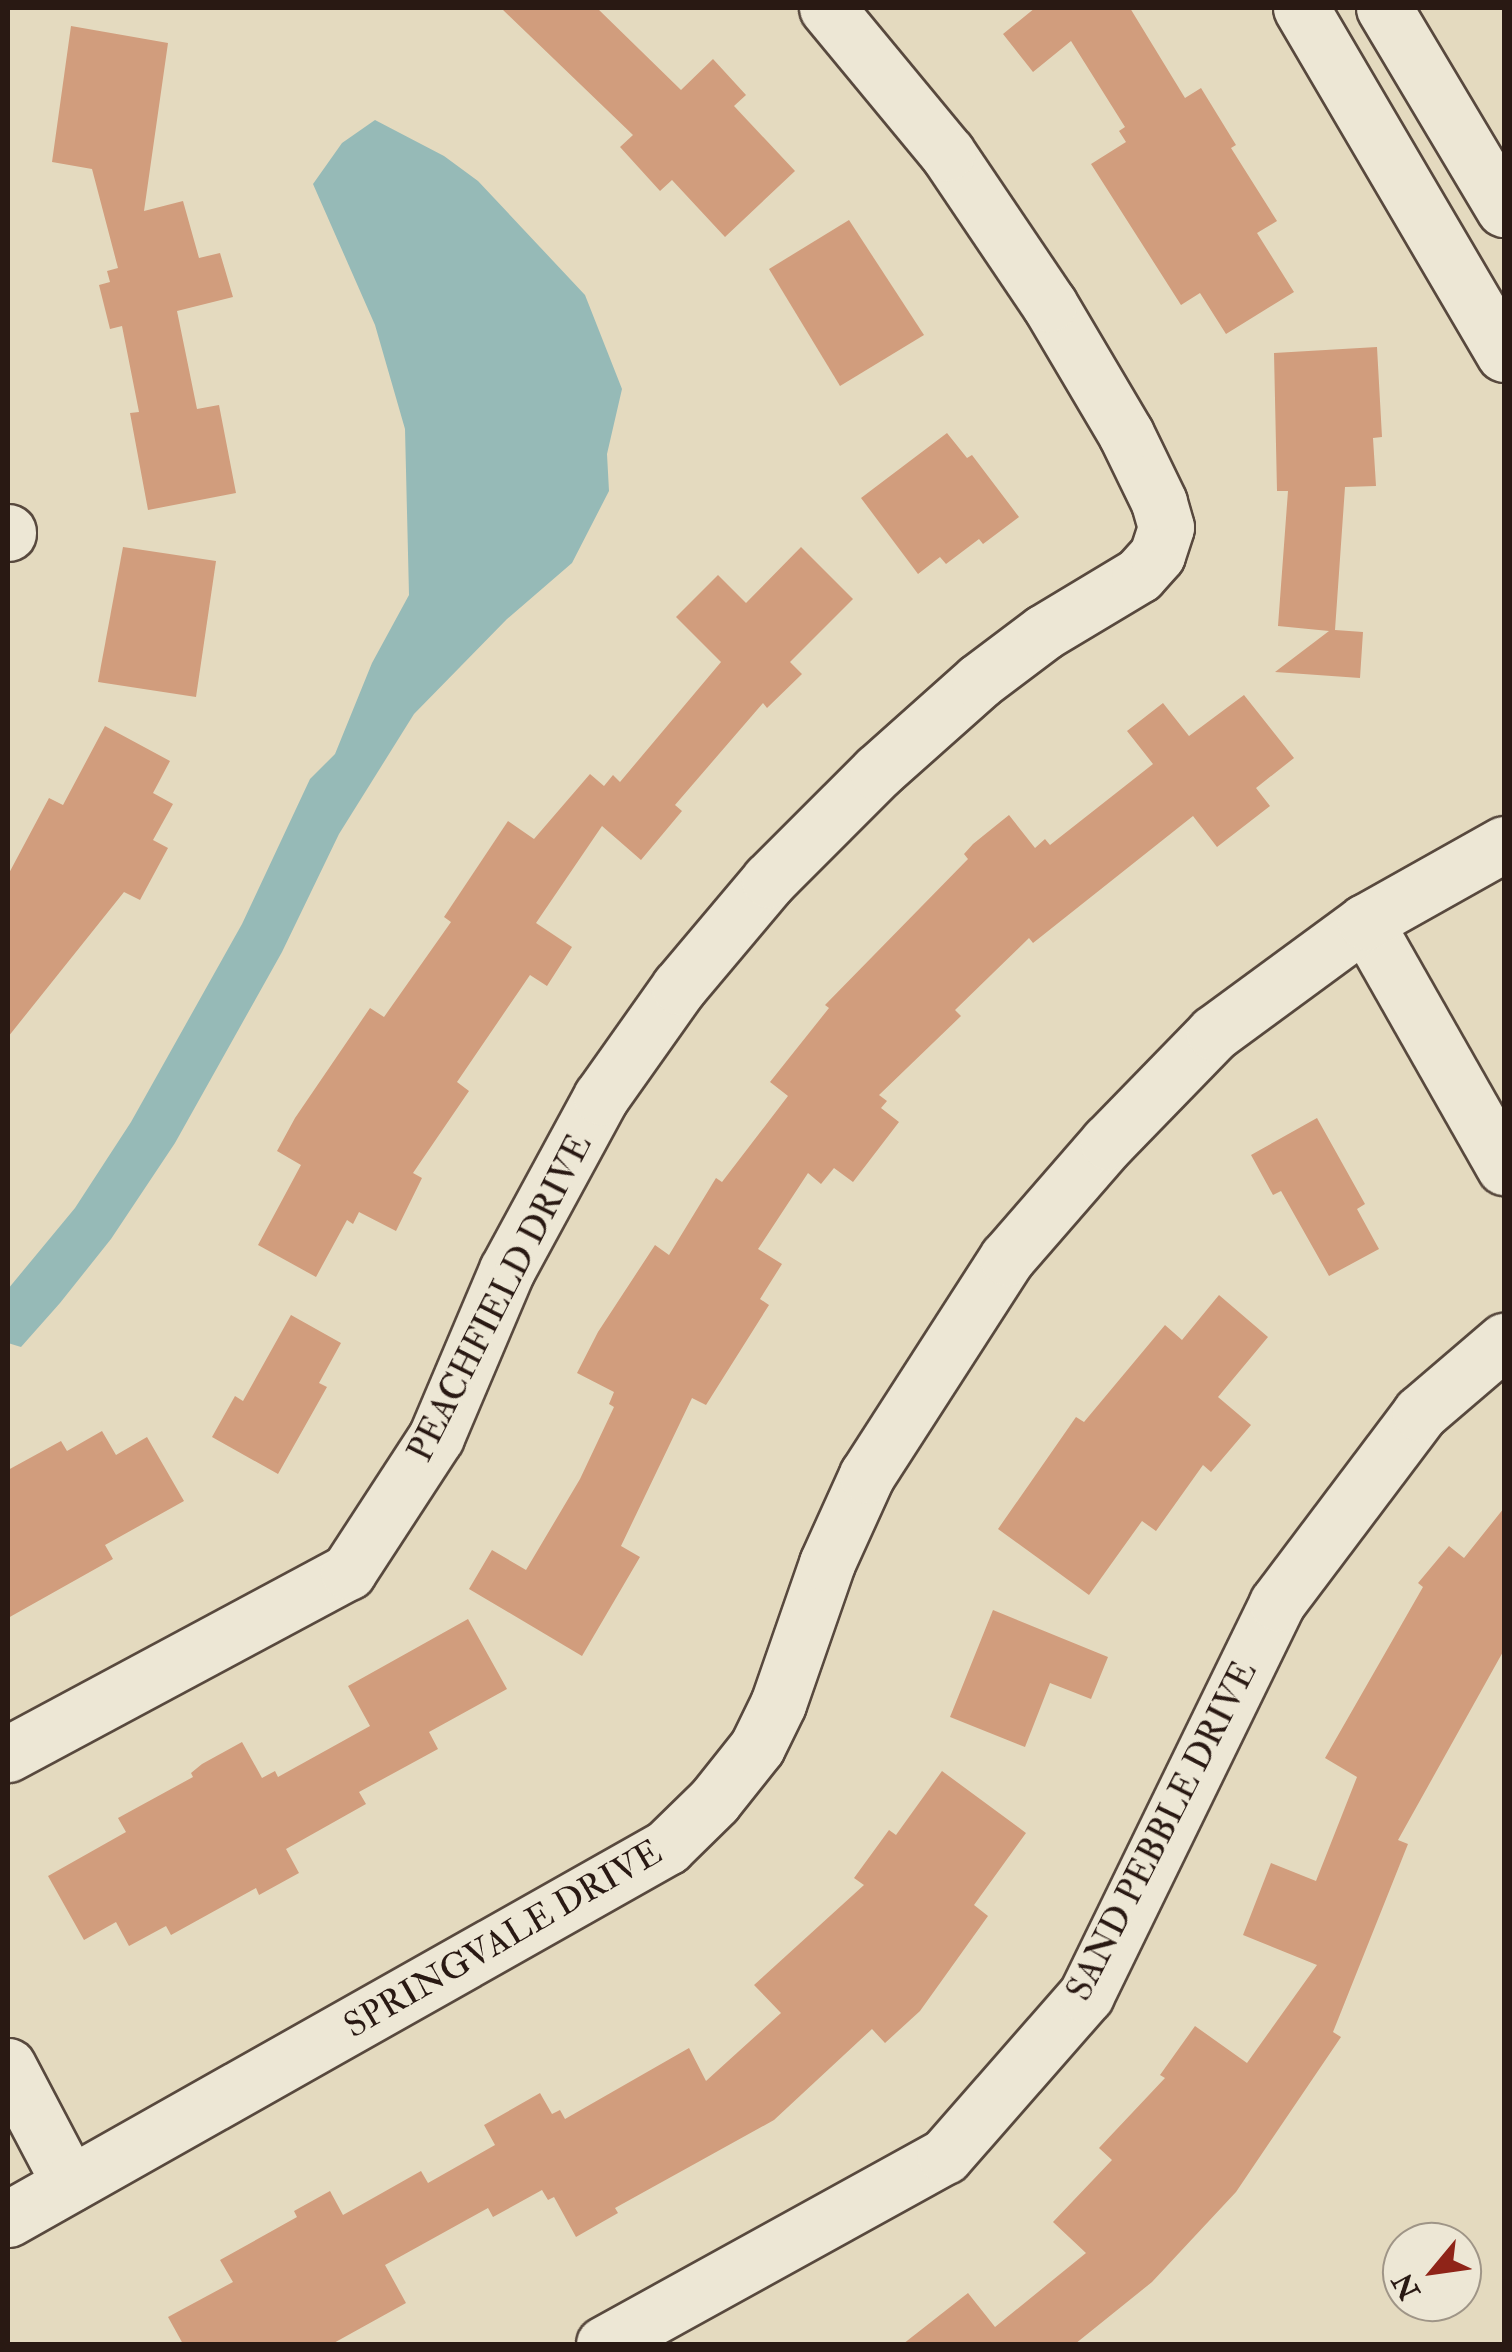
<!DOCTYPE html>
<style>
body{margin:0}
#map{position:relative;width:1512px;height:2352px;overflow:hidden;background:#e4dabf;font-family:"IM FELL Double Pica",serif}
div>[style]{position:absolute}
.water>*{inset:0;background:#96bab7}
.building>*{inset:0;background:#d19d7d}
.roads{filter:drop-shadow(2px 0 #58493e) drop-shadow(-2px 0 #58493e) drop-shadow(0 2px #58493e) drop-shadow(0 -2px #58493e)}
.minor>*{height:55px;margin:-27.5px;padding:0 27.5px;transform-origin:27.5px;border-radius:27.5px;background:#ede7d5}
span{translate:-50% -50%;white-space:nowrap;text-align:center;line-height:1.15;-webkit-text-stroke:8px #ede7d5;paint-order:stroke}
.street-label{font-size:35px;color:#291913}
.frame{position:absolute;inset:0;border:10px solid #291913;pointer-events:none}
.north{position:absolute;left:1382px;top:2222px;width:100px;height:100px;box-sizing:border-box;background:#ede7d5;border:2px solid #9f9587;border-radius:50%;rotate:241deg;font-size:28px;font-weight:700;line-height:40px;text-align:center;color:#291913}
.north::after{content:'';display:block;margin:auto;width:35px;height:45px;background:#8f2418;clip-path:polygon(50% 0,100% 100%,50% 72%,0 100%)}
</style>
<div id="map">
<div class="water">
<div style="clip-path:polygon(375px 120px,444px 156px,478px 181px,585px 295px,622px 389px,607px 454px,609px 491px,572px 563px,507px 619px,414px 714px,339px 834px,282px 952px,175px 1143px,111px 1239px,60px 1303px,21px 1347px,8px 1343px,8px 1289px,75px 1208px,131px 1122px,242px 924px,310px 779px,335px 754px,372px 663px,409px 595px,405px 429px,375px 325px,313px 184px,342px 143px)"></div>
</div>
<div class="building">
<div style="clip-path:polygon(501px 8px,597px 8px,681px 90px,713px 59px,746px 95px,734px 106px,795px 171px,725px 237px,672px 180px,660px 191px,620px 147px,633px 135px)"></div>
<div style="clip-path:polygon(1035px 8px,1130px 8px,1185px 98px,1201px 88px,1236px 145px,1231px 148px,1277px 221px,1257px 233px,1294px 292px,1226px 334px,1200px 293px,1181px 305px,1091px 164px,1126px 142px,1119px 131px,1125px 127px,1071px 41px,1033px 72px,1003px 34px)"></div>
<div style="clip-path:polygon(71px 26px,168px 43px,144px 211px,183px 201px,199px 258px,220px 253px,233px 297px,177px 311px,197px 409px,219px 405px,236px 493px,148px 510px,130px 413px,139px 412px,122px 326px,110px 329px,99px 285px,110px 282px,107px 271px,118px 268px,92px 169px,52px 162px)"></div>
<div style="clip-path:polygon(849px 220px,924px 335px,840px 386px,769px 269px)"></div>
<div style="clip-path:polygon(1377px 347px,1382px 437px,1373px 438px,1376px 486px,1345px 487px,1335px 630px,1363px 632px,1360px 678px,1275px 672px,1329px 631px,1278px 626px,1288px 491px,1277px 491px,1274px 353px)"></div>
<div style="clip-path:polygon(947px 433px,967px 458px,972px 455px,1019px 517px,983px 544px,979px 539px,946px 564px,940px 557px,918px 574px,861px 498px)"></div>
<div style="clip-path:polygon(123px 547px,216px 561px,196px 697px,98px 682px)"></div>
<div style="clip-path:polygon(801px 547px,853px 599px,790px 662px,802px 674px,767px 708px,763px 703px,675px 805px,682px 811px,641px 860px,602px 826px,536px 923px,572px 947px,547px 986px,530px 975px,457px 1082px,469px 1091px,413px 1173px,422px 1178px,396px 1231px,359px 1212px,353px 1224px,347px 1220px,316px 1277px,258px 1245px,301px 1165px,277px 1151px,295px 1118px,370px 1008px,384px 1017px,451px 922px,444px 917px,508px 821px,534px 839px,590px 774px,604px 786px,613px 775px,620px 782px,721px 662px,676px 617px,718px 575px,746px 603px)"></div>
<div style="clip-path:polygon(1244px 695px,1294px 758px,1256px 788px,1270px 806px,1217px 847px,1193px 816px,1033px 943px,1029px 938px,955px 1010px,961px 1016px,879px 1095px,887px 1101px,881px 1108px,899px 1122px,853px 1182px,834px 1168px,821px 1184px,808px 1173px,758px 1249px,782px 1264px,760px 1299px,769px 1305px,706px 1405px,692px 1398px,621px 1546px,640px 1557px,582px 1656px,469px 1589px,492px 1550px,526px 1570px,580px 1479px,614px 1407px,609px 1404px,614px 1392px,577px 1373px,598px 1332px,655px 1245px,669px 1255px,716px 1178px,722px 1182px,788px 1096px,770px 1082px,829px 1008px,825px 1005px,968px 859px,964px 854px,973px 844px,1009px 815px,1035px 848px,1045px 839px,1050px 845px,1153px 764px,1127px 731px,1163px 703px,1189px 736px)"></div>
<div style="clip-path:polygon(105px 726px,170px 761px,153px 793px,173px 804px,153px 840px,168px 848px,140px 900px,124px 892px,8px 1037px,8px 875px,49px 798px,63px 805px)"></div>
<div style="clip-path:polygon(1317px 1118px,1365px 1204px,1357px 1209px,1379px 1249px,1329px 1276px,1281px 1191px,1273px 1195px,1251px 1155px)"></div>
<div style="clip-path:polygon(1219px 1295px,1268px 1337px,1218px 1397px,1251px 1425px,1211px 1472px,1203px 1465px,1156px 1531px,1142px 1521px,1089px 1595px,998px 1529px,1076px 1417px,1084px 1422px,1165px 1325px,1182px 1340px)"></div>
<div style="clip-path:polygon(291px 1315px,341px 1343px,319px 1383px,327px 1387px,278px 1474px,212px 1437px,235px 1396px,243px 1401px)"></div>
<div style="clip-path:polygon(102px 1431px,116px 1455px,147px 1437px,184px 1501px,105px 1545px,113px 1559px,8px 1618px,8px 1470px,61px 1441px,67px 1451px)"></div>
<div style="clip-path:polygon(1504px 1508px,1504px 1650px,1398px 1840px,1408px 1844px,1333px 2032px,1341px 2037px,1236px 2192px,1152px 2282px,1075px 2344px,903px 2344px,968px 2293px,995px 2327px,1086px 2253px,1053px 2222px,1112px 2160px,1099px 2148px,1165px 2078px,1160px 2075px,1195px 2026px,1247px 2063px,1317px 1965px,1243px 1935px,1271px 1863px,1316px 1881px,1357px 1777px,1325px 1758px,1423px 1587px,1418px 1583px,1449px 1546px,1464px 1558px)"></div>
<div style="clip-path:polygon(993px 1610px,1108px 1657px,1091px 1699px,1050px 1683px,1025px 1747px,950px 1717px)"></div>
<div style="clip-path:polygon(468px 1619px,507px 1689px,429px 1732px,438px 1749px,359px 1792px,366px 1804px,286px 1849px,299px 1873px,259px 1895px,256px 1888px,171px 1935px,166px 1926px,129px 1946px,116px 1922px,84px 1940px,48px 1876px,126px 1832px,118px 1818px,193px 1777px,191px 1773px,202px 1764px,242px 1742px,262px 1778px,275px 1771px,278px 1777px,370px 1726px,348px 1686px)"></div>
<div style="clip-path:polygon(942px 1771px,1026px 1833px,974px 1905px,988px 1916px,920px 2011px,885px 2043px,872px 2029px,774px 2120px,615px 2208px,618px 2213px,576px 2237px,554px 2197px,548px 2200px,542px 2190px,493px 2217px,488px 2208px,385px 2265px,406px 2303px,332px 2344px,183px 2344px,168px 2317px,233px 2282px,220px 2260px,297px 2217px,294px 2211px,330px 2191px,343px 2215px,421px 2171px,428px 2183px,495px 2145px,484px 2125px,540px 2093px,552px 2114px,560px 2110px,565px 2119px,689px 2048px,706px 2081px,781px 2013px,754px 1985px,864px 1885px,854px 1878px,889px 1830px,896px 1835px)"></div>
</div>
<div class="roads">
<div class="minor">
<div style="left:1301px;top:8px;width:401px;rotate:59.6deg"></div>
<div style="left:1384px;top:8px;width:234px;rotate:59.2deg"></div>
<div style="left:8px;top:532px;width:1px;rotate:90deg"></div>
<div style="left:1365px;top:922px;width:282px;rotate:60.4deg"></div>
<div style="left:8px;top:1754px;width:386px;rotate:-28.2deg"></div>
<div style="left:348px;top:1572px;width:161px;rotate:-56.9deg"></div>
<div style="left:436px;top:1437px;width:181px;rotate:-67deg"></div>
<div style="left:507px;top:1270px;width:197px;rotate:-61.5deg"></div>
<div style="left:601px;top:1097px;width:135px;rotate:-54.7deg"></div>
<div style="left:679px;top:987px;width:140px;rotate:-49.9deg"></div>
<div style="left:769px;top:880px;width:153px;rotate:-45deg"></div>
<div style="left:877px;top:772px;width:137px;rotate:-41.7deg"></div>
<div style="left:979px;top:681px;width:81px;rotate:-37deg"></div>
<div style="left:1044px;top:632px;width:111px;rotate:-31deg"></div>
<div style="left:1139px;top:575px;width:27px;rotate:-48deg"></div>
<div style="left:1157px;top:555px;width:29px;rotate:-72deg"></div>
<div style="left:1166px;top:527px;width:26px;rotate:-106deg"></div>
<div style="left:1159px;top:502px;width:76px;rotate:-115.9deg"></div>
<div style="left:1126px;top:434px;width:151px;rotate:-120.6deg"></div>
<div style="left:1049px;top:304px;width:182px;rotate:-124deg"></div>
<div style="left:947px;top:153px;width:188px;rotate:-129.6deg"></div>
<div style="left:8px;top:2066px;width:133px;rotate:62.3deg"></div>
<div style="left:8px;top:2219px;width:757px;rotate:-29.44deg"></div>
<div style="left:667px;top:1847px;width:66px;rotate:-44.4deg"></div>
<div style="left:714px;top:1801px;width:69px;rotate:-51.5deg"></div>
<div style="left:757px;top:1747px;width:48px;rotate:-64deg"></div>
<div style="left:778px;top:1704px;width:149px;rotate:-70.8deg"></div>
<div style="left:827px;top:1563px;width:97px;rotate:-65.6deg"></div>
<div style="left:867px;top:1475px;width:258px;rotate:-57.2deg"></div>
<div style="left:1007px;top:1258px;width:154px;rotate:-49deg"></div>
<div style="left:1108px;top:1142px;width:152px;rotate:-45.8deg"></div>
<div style="left:1214px;top:1033px;width:187px;rotate:-36.3deg"></div>
<div style="left:1365px;top:922px;width:159px;rotate:-29.3deg"></div>
<div style="left:604px;top:2344px;width:389px;rotate:-28.9deg"></div>
<div style="left:945px;top:2156px;width:214px;rotate:-48.8deg"></div>
<div style="left:1086px;top:1995px;width:436px;rotate:-64deg"></div>
<div style="left:1277px;top:1603px;width:238px;rotate:-53deg"></div>
<div style="left:1420px;top:1413px;width:111px;rotate:-40.6deg"></div>
</div>
</div>
<div class="street-label">
<span style="left:500px;top:1298px;rotate:-63deg">PEACHFIELD DRIVE</span>
<span style="left:1162px;top:1831px;rotate:-63deg">SAND PEBBLE DRIVE</span>
<span style="left:503px;top:1939px;rotate:-30deg">SPRINGVALE DRIVE</span>
</div>
<div class="frame"></div>
<div class="north">N</div>
</div>
